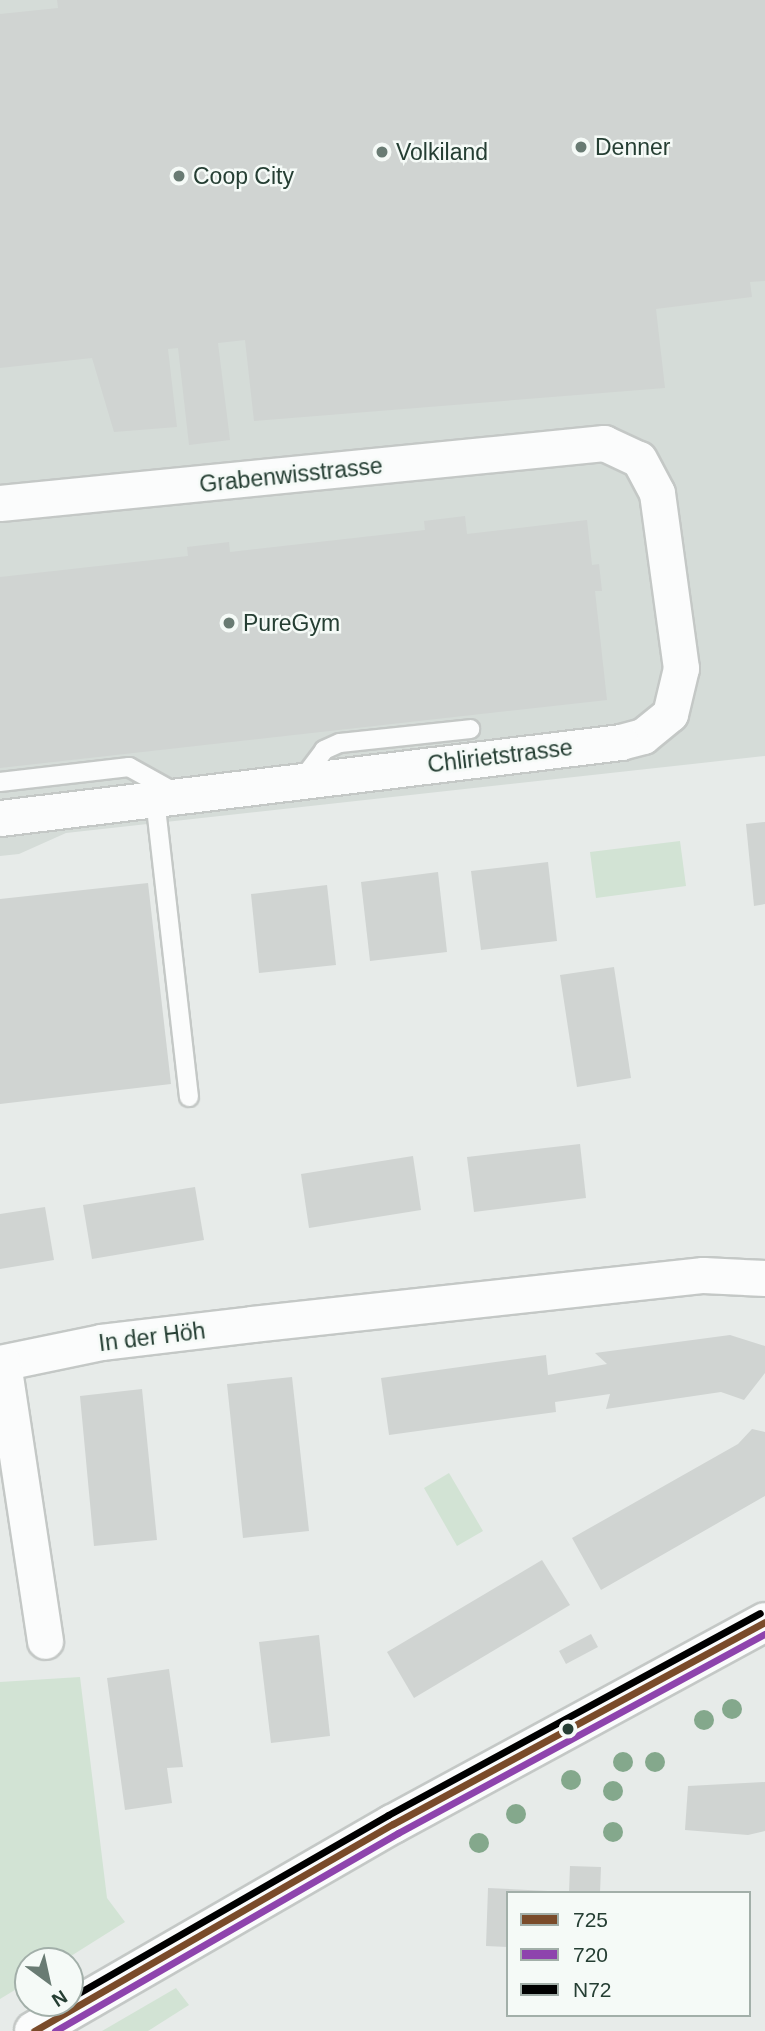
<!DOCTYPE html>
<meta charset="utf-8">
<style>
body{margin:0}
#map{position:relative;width:765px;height:2031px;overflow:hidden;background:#e7ebe9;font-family:Arial,sans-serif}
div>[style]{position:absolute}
.built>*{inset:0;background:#d5dcd8}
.green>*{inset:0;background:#d2e3d4}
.building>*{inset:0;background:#d0d4d2}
.roads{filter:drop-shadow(2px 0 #c4c8c6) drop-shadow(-2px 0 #c4c8c6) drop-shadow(0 2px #c4c8c6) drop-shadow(0 -2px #c4c8c6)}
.service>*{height:18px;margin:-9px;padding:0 9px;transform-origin:9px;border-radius:9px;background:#fbfcfc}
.minor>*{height:35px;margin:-17.5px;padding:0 17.5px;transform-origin:17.5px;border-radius:17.5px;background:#fbfcfc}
.secondary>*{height:38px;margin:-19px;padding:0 19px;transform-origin:19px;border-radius:19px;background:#fbfcfc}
.bus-1>*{height:7px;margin:-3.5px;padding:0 3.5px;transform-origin:3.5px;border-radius:3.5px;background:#7a4b2a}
.bus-2>*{height:7px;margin:-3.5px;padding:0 3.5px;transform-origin:3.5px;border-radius:3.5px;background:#8e44ad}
.bus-3>*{height:7px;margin:-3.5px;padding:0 3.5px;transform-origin:3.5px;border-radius:3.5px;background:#000}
.trees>*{width:20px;height:20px;margin:-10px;border-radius:50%;background:#84a88c}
.dots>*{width:19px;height:19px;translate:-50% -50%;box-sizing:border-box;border:4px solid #f5faf7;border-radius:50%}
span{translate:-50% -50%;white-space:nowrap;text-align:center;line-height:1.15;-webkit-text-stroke:5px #f5faf7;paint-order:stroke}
.poi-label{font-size:23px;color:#253e33}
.left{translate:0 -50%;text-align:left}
.street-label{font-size:23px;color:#253e33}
.legend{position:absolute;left:506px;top:1891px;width:245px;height:126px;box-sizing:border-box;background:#f5faf7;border:2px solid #a2afa9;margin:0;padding:9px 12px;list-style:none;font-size:21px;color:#253e33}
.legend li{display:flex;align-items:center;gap:14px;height:35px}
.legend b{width:35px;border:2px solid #a2afa9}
.north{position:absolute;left:14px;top:1947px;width:70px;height:70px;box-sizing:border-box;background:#f5faf7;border:2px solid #a2afa9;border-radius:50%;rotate:147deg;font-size:19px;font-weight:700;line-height:28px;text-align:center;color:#253e33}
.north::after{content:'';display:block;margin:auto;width:24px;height:32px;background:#697b73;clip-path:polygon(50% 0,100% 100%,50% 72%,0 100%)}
</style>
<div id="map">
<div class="built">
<div style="clip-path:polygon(0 0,765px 0,765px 756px,66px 833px,19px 854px,0 856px)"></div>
</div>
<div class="green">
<div style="clip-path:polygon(680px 841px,686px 886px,596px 898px,590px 852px)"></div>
<div style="clip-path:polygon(449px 1473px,483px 1531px,457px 1546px,424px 1488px)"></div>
<div style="clip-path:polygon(80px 1677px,107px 1898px,125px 1922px,63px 1961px,28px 1961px,28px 1982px,0 1999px,0 1682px)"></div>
<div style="clip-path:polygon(176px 1988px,189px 2005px,148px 2031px,102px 2031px)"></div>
</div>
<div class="building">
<div style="clip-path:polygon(57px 0,765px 0,765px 281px,750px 282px,752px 297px,656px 309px,665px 388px,254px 421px,245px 340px,218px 343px,230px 440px,189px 445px,178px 348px,168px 349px,177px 427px,114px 432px,92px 358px,0 368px,0 14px,58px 8px)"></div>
<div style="clip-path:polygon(465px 516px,467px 534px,587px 520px,592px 565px,599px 564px,602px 591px,595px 591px,607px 700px,0 768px,0 577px,188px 556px,187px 547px,229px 542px,230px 552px,425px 530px,424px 521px)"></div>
<div style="clip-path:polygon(765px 822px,765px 904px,754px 906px,746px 824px)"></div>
<div style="clip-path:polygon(548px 862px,557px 941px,481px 950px,471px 871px)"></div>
<div style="clip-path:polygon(438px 872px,447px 952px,370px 961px,361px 882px)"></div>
<div style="clip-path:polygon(148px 883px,171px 1084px,0 1104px,0 899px)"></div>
<div style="clip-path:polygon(327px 885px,336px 965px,259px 973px,251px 894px)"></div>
<div style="clip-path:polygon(614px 967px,631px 1078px,577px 1087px,560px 975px)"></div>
<div style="clip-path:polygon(580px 1144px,586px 1198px,474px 1212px,467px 1157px)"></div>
<div style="clip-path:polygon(413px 1156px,421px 1210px,309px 1228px,301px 1174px)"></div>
<div style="clip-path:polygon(195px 1187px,204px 1240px,92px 1259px,83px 1205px)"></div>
<div style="clip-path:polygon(45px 1207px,54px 1260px,0 1269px,0 1214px)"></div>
<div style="clip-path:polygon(730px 1335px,765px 1346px,765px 1373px,744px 1400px,721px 1392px,606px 1409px,610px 1394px,555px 1402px,556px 1412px,389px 1435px,381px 1378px,546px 1355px,548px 1375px,607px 1364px,595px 1353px)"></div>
<div style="clip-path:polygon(292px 1377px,309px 1531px,243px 1538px,227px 1384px)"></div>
<div style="clip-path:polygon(142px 1389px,157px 1540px,94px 1546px,80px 1396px)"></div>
<div style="clip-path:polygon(752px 1429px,765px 1432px,765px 1496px,601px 1590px,572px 1538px,738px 1444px)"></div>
<div style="clip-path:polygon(542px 1560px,570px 1605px,414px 1698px,387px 1652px)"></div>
<div style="clip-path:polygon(591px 1634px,598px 1647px,566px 1664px,559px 1651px)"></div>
<div style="clip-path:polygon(319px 1635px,330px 1736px,271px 1743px,259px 1642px)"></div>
<div style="clip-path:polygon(169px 1669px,183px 1767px,167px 1768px,172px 1803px,125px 1810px,107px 1678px)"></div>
<div style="clip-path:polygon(765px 1782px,765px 1831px,748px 1835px,685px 1830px,688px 1786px)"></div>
<div style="clip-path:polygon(570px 1866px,601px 1867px,600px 1893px,569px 1893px)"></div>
<div style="clip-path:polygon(488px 1888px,548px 1891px,508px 1893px,508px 1947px,486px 1946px)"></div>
</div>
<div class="roads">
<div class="service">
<div style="left:301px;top:781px;width:39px;rotate:-53deg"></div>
<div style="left:324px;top:750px;width:17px;rotate:-24deg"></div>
<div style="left:340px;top:743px;width:131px;rotate:-6.1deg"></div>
<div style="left:0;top:782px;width:130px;rotate:-6.6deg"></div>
<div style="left:129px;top:767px;width:56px;rotate:28.9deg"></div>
<div style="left:155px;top:799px;width:300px;rotate:83.5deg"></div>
</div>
<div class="minor">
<div style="left:0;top:503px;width:607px;rotate:-5.67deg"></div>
<div style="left:604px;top:443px;width:38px;rotate:25deg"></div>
<div style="left:639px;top:459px;width:38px;rotate:62deg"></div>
<div style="left:657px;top:493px;width:177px;rotate:82.2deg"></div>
<div style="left:681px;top:668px;width:47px;rotate:103.4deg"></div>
<div style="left:670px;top:714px;width:35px;rotate:141deg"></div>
<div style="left:643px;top:736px;width:23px;rotate:165deg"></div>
<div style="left:621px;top:742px;width:626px;rotate:173.02deg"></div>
<div style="left:0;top:1363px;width:103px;rotate:-11.7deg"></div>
<div style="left:101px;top:1342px;width:152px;rotate:-6.8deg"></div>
<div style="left:252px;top:1324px;width:454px;rotate:-6.2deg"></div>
<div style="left:703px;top:1275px;width:62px;rotate:2.8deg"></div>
<div style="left:3px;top:1363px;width:281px;rotate:81.4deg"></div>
</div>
<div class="secondary">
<div style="left:34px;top:2031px;width:414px;rotate:-30deg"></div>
<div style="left:393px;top:1824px;width:423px;rotate:-28.5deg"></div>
</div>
</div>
<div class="bus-1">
<div style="left:34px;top:2031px;width:414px;rotate:-30deg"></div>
<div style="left:393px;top:1824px;width:423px;rotate:-28.5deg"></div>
</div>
<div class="bus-2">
<div style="left:55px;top:2031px;width:396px;rotate:-30deg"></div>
<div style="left:398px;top:1833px;width:417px;rotate:-28.5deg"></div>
</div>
<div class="bus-3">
<div style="left:70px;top:1998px;width:367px;rotate:-29.9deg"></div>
<div style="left:388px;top:1815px;width:423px;rotate:-28.5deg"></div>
</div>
<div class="trees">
<div style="left:732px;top:1709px"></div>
<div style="left:704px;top:1720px"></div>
<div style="left:623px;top:1762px"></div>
<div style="left:655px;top:1762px"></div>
<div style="left:571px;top:1780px"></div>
<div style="left:613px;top:1791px"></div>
<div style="left:516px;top:1814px"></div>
<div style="left:613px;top:1832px"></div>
<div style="left:479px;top:1843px"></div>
</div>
<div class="dots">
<div style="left:581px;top:147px;background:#697b73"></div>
<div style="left:382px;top:152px;background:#697b73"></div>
<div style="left:179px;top:176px;background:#697b73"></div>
<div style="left:229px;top:623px;background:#697b73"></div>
<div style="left:568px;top:1729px;background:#253e33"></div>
</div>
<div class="poi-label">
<span class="left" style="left:595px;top:147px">Denner</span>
<span class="left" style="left:396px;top:152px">Volkiland</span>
<span class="left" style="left:193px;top:176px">Coop City</span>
<span class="left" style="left:243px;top:623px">PureGym</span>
</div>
<div class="street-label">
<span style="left:291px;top:475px;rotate:-6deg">Grabenwisstrasse</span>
<span style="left:500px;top:756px;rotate:-7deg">Chlirietstrasse</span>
<span style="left:152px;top:1337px;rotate:-7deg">In der Höh</span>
</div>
<ul class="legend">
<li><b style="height:9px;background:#7a4b2a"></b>725</li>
<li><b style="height:9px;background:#8e44ad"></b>720</li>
<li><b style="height:9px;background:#000"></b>N72</li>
</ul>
<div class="north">N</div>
</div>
